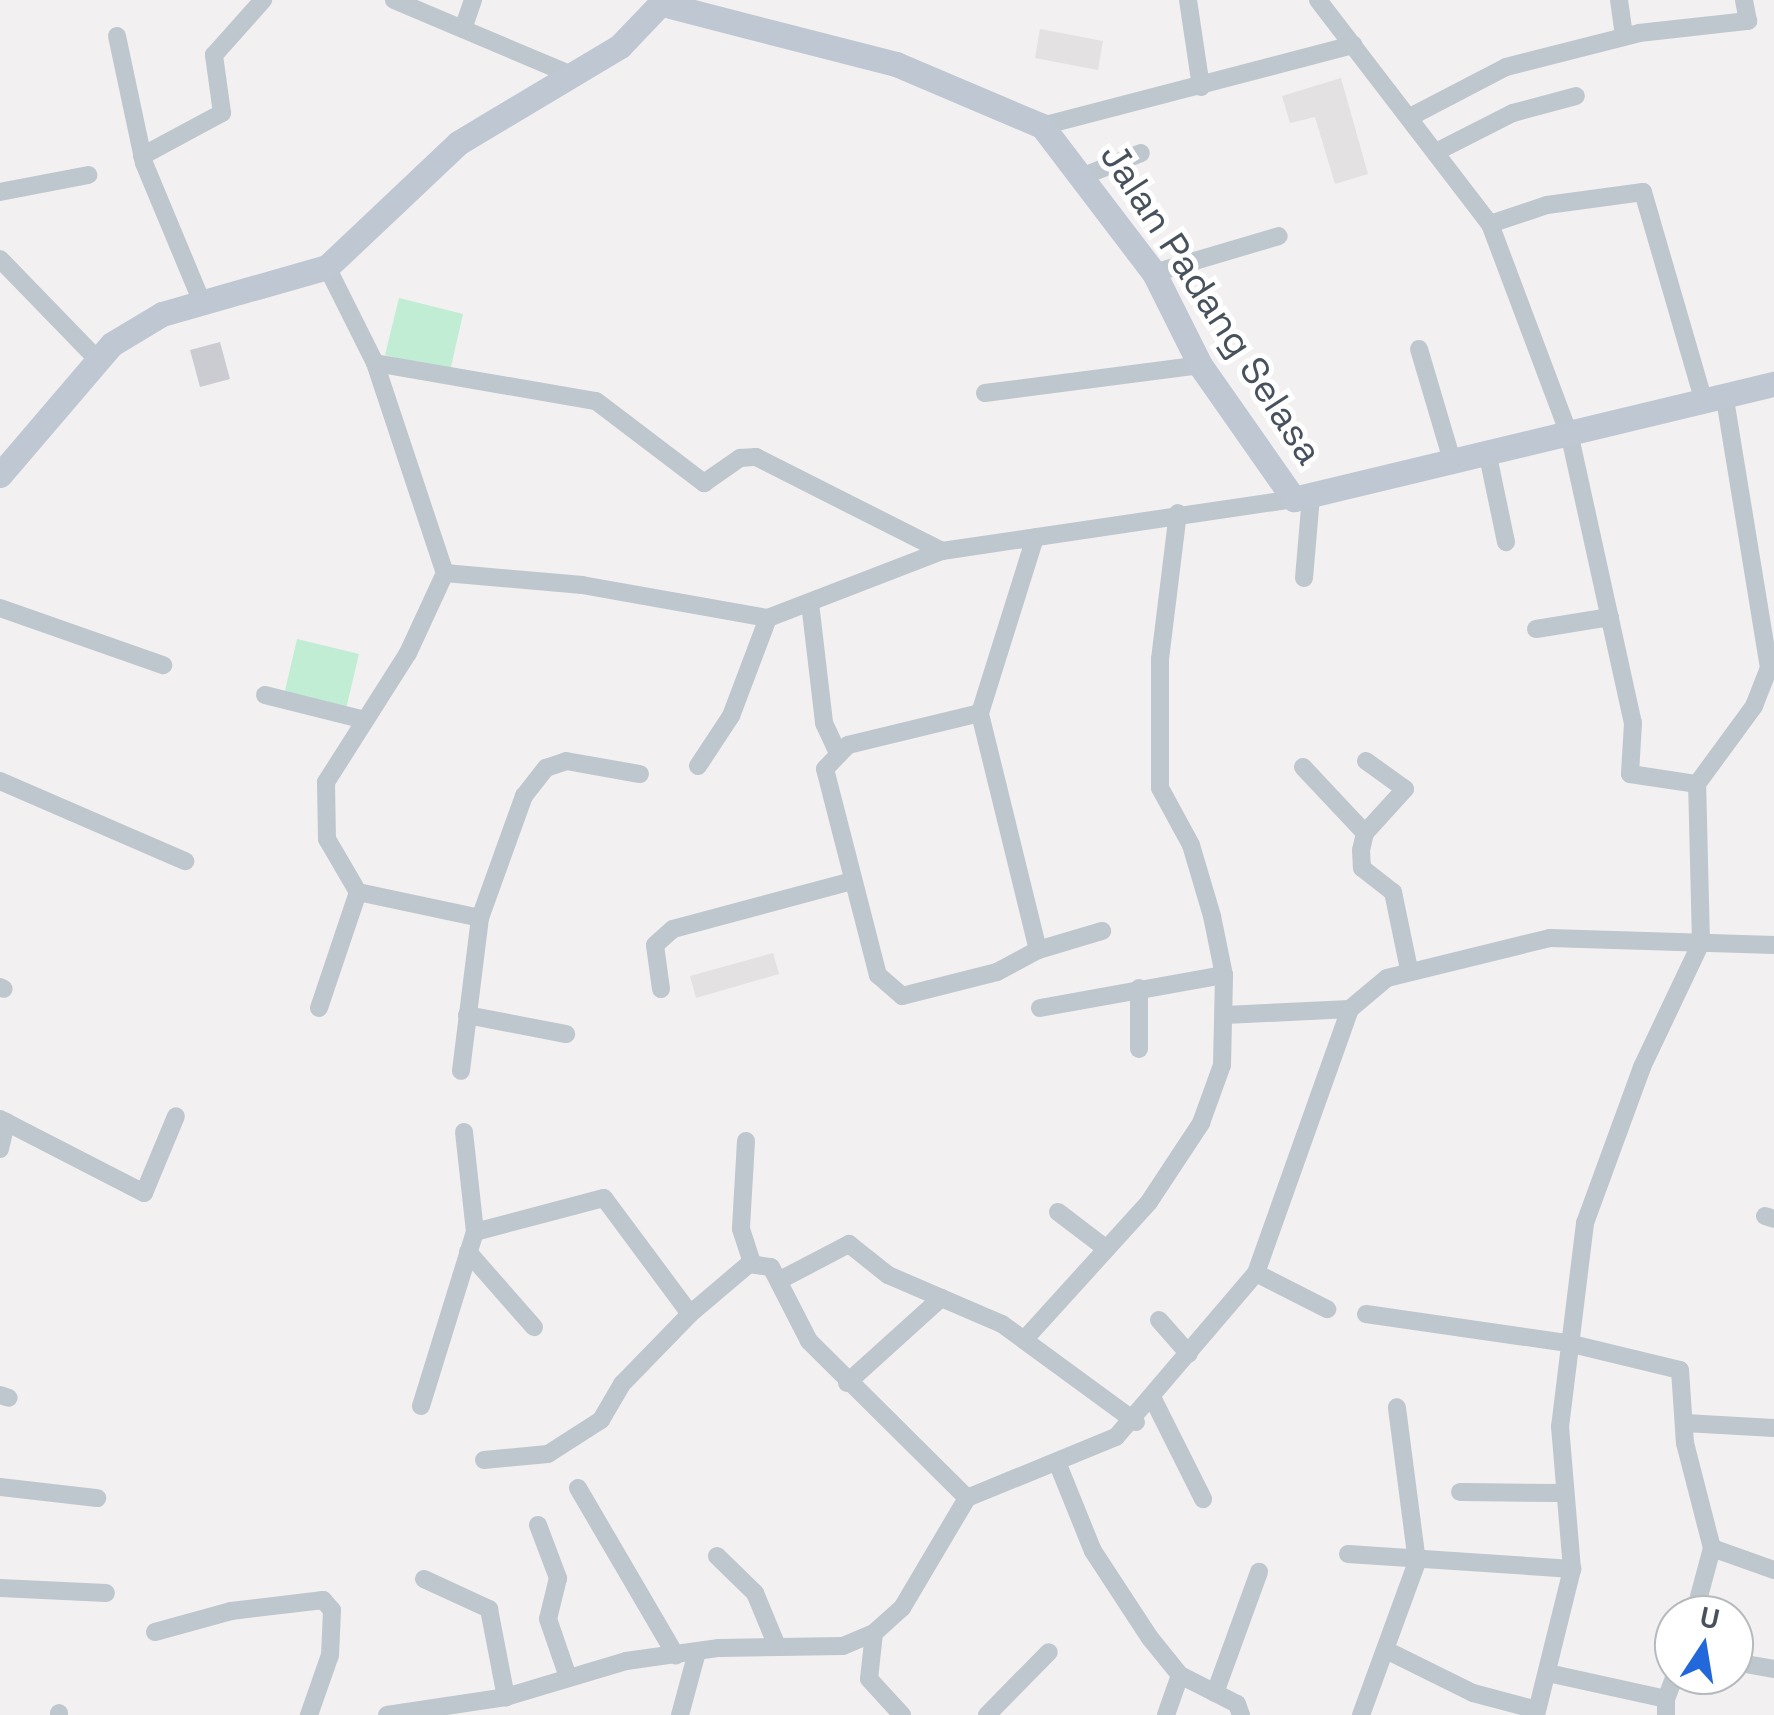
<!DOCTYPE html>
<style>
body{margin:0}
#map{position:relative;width:1774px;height:1715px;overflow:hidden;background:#f2f0f0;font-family:"Space Grotesk",sans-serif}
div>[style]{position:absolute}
.education>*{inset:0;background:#e3e1e1}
.green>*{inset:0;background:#c1edd4}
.building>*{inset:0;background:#caccd2}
.street>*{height:18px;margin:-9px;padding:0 9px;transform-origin:9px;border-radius:9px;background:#bec6ce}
.secondary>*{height:25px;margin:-12.5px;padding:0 12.5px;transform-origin:12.5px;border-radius:12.5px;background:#bec7d2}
span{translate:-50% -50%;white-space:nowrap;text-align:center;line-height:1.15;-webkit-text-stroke:10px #fff;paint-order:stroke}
.street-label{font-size:38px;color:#48525c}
.north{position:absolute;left:1654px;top:1595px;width:100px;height:100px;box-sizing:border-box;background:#fff;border:2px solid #b6babe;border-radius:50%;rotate:12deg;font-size:28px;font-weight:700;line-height:40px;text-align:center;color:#48525c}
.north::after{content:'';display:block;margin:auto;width:35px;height:45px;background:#2268da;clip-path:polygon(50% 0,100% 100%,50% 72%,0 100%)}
</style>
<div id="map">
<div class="education">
<div style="clip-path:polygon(1040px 29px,1103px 41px,1098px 70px,1035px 58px)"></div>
<div style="clip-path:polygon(1341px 78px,1368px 174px,1335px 184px,1315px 117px,1290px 123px,1282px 96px)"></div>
<div style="clip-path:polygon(773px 953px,779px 974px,696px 998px,690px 976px)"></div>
</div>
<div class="green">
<div style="clip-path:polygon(399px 298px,463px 314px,450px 371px,385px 355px)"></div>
<div style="clip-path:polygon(297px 639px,359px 654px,346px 709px,284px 695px)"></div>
</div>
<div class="building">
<div style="clip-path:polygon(220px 342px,230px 379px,200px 387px,190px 350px)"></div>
</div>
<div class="street">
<div style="left:394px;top:0;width:188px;rotate:22.9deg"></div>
<div style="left:1188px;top:0;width:88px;rotate:81.5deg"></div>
<div style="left:1318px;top:0;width:282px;rotate:52.5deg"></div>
<div style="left:1490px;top:224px;width:228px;rotate:69.4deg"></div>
<div style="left:1570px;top:437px;width:293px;rotate:77.6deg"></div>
<div style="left:1633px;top:723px;width:51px;rotate:93.4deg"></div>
<div style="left:1630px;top:774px;width:68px;rotate:8.5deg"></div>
<div style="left:1619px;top:0;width:37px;rotate:82deg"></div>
<div style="left:463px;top:29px;width:31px;rotate:-71deg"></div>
<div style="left:117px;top:36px;width:130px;rotate:78deg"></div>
<div style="left:144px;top:163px;width:151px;rotate:67.4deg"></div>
<div style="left:1410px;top:117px;width:108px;rotate:-27.5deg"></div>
<div style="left:1506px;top:67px;width:137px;rotate:-14.3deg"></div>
<div style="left:1639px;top:33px;width:110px;rotate:-6.3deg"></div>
<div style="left:1748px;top:21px;width:21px;rotate:-101deg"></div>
<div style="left:1042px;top:126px;width:322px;rotate:-14.6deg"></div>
<div style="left:1436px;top:152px;width:86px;rotate:-26.9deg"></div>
<div style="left:1513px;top:113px;width:65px;rotate:-15.1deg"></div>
<div style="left:142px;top:156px;width:91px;rotate:-28.3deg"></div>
<div style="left:222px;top:113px;width:59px;rotate:-97.9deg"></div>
<div style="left:214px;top:55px;width:74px;rotate:-48.3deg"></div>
<div style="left:1086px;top:175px;width:59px;rotate:-21.8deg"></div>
<div style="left:0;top:192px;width:90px;rotate:-10.9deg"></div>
<div style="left:1490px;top:224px;width:60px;rotate:-18.4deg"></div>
<div style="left:1547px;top:205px;width:97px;rotate:-7.7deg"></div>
<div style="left:1643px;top:192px;width:216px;rotate:73.8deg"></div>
<div style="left:0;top:259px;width:139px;rotate:45.9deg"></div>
<div style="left:327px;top:267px;width:107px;rotate:63.4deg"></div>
<div style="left:375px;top:363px;width:221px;rotate:71.6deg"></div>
<div style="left:445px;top:573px;width:88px;rotate:114.8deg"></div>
<div style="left:408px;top:653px;width:153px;rotate:122.4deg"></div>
<div style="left:326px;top:782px;width:57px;rotate:89deg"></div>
<div style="left:327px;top:839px;width:61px;rotate:59.7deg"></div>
<div style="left:358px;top:892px;width:125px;rotate:12deg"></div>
<div style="left:480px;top:918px;width:154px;rotate:97.1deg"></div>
<div style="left:1154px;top:273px;width:130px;rotate:-16.5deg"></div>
<div style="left:1419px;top:349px;width:120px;rotate:73.5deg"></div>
<div style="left:375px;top:363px;width:224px;rotate:9.8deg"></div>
<div style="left:596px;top:401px;width:136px;rotate:37.2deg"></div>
<div style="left:704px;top:483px;width:44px;rotate:-34.8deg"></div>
<div style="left:740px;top:458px;width:16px;rotate:-4deg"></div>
<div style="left:756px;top:457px;width:208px;rotate:26.8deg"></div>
<div style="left:985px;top:393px;width:217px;rotate:-7.4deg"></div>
<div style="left:1488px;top:456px;width:88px;rotate:78.2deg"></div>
<div style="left:445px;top:573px;width:138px;rotate:5deg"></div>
<div style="left:582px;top:585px;width:189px;rotate:10.1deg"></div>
<div style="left:768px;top:618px;width:186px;rotate:-21.1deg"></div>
<div style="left:942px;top:551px;width:356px;rotate:-8.4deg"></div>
<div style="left:1304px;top:578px;width:82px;rotate:-85.1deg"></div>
<div style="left:810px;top:603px;width:121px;rotate:83.3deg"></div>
<div style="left:824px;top:723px;width:31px;rotate:65deg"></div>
<div style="left:0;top:608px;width:173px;rotate:19.3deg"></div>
<div style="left:1536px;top:629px;width:75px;rotate:-9.2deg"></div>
<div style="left:265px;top:695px;width:103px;rotate:14deg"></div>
<div style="left:980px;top:713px;width:136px;rotate:166.4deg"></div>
<div style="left:848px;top:745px;width:33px;rotate:134deg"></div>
<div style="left:825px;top:769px;width:213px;rotate:75.6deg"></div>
<div style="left:878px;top:975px;width:32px;rotate:41deg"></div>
<div style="left:902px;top:996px;width:98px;rotate:-14.2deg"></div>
<div style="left:997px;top:972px;width:47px;rotate:-28.2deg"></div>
<div style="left:1038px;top:950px;width:244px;rotate:-103.8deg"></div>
<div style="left:980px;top:713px;width:184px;rotate:-72.6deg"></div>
<div style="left:1366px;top:761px;width:48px;rotate:35.7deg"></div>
<div style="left:1405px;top:789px;width:59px;rotate:132.3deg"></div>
<div style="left:1365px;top:833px;width:17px;rotate:103deg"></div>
<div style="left:1361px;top:850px;width:18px;rotate:87deg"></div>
<div style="left:1362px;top:868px;width:39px;rotate:38deg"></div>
<div style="left:1393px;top:892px;width:79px;rotate:78.3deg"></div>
<div style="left:698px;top:766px;width:60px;rotate:-56.6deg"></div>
<div style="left:731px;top:716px;width:105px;rotate:-69.3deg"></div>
<div style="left:1303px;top:767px;width:91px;rotate:46.8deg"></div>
<div style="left:0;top:781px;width:202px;rotate:23.4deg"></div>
<div style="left:480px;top:918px;width:130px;rotate:-70.2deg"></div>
<div style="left:524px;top:796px;width:36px;rotate:-52deg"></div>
<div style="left:546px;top:768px;width:21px;rotate:-19deg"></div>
<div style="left:566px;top:761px;width:75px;rotate:10deg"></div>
<div style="left:1038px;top:950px;width:67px;rotate:-16.5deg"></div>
<div style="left:0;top:987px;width:4px;rotate:27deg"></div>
<div style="left:661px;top:989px;width:44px;rotate:-97.8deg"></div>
<div style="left:655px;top:945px;width:24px;rotate:-42deg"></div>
<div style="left:673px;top:929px;width:182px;rotate:-15deg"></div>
<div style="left:319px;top:1008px;width:122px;rotate:-71.4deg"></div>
<div style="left:1040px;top:1008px;width:187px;rotate:-10.2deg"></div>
<div style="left:467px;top:1015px;width:101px;rotate:10.9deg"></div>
<div style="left:1225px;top:1015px;width:125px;rotate:-2.7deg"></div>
<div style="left:1139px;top:1049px;width:61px;rotate:-90deg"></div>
<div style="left:0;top:1119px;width:162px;rotate:27.2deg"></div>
<div style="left:144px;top:1193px;width:83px;rotate:-67.4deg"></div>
<div style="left:464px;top:1132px;width:101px;rotate:83.7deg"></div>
<div style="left:746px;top:1141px;width:88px;rotate:93.3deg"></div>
<div style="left:741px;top:1229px;width:35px;rotate:72deg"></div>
<div style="left:0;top:1149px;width:28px;rotate:-77deg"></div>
<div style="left:1058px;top:1212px;width:58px;rotate:37.3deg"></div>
<div style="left:1765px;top:1216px;width:9px;rotate:18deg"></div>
<div style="left:468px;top:1252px;width:100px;rotate:48.7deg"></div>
<div style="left:1256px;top:1273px;width:80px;rotate:26.9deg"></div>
<div style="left:780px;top:1280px;width:78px;rotate:-27.6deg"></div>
<div style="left:849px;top:1244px;width:50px;rotate:38.5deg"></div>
<div style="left:888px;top:1275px;width:124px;rotate:23.3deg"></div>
<div style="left:1002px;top:1324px;width:166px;rotate:36.2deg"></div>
<div style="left:1366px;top:1314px;width:204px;rotate:8.2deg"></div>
<div style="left:1568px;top:1343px;width:115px;rotate:13.6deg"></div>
<div style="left:1680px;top:1370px;width:73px;rotate:86.1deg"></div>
<div style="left:1685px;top:1443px;width:108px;rotate:75.6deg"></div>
<div style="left:1712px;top:1548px;width:69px;rotate:105deg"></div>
<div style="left:1159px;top:1320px;width:45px;rotate:48.6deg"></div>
<div style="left:1024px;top:1340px;width:186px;rotate:-47.8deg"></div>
<div style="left:1149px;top:1202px;width:95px;rotate:-56.6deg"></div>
<div style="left:1201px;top:1123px;width:62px;rotate:-70.1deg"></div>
<div style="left:1222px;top:1065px;width:90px;rotate:-88.7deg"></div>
<div style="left:1224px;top:975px;width:60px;rotate:-101.5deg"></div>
<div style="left:1212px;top:916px;width:74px;rotate:-106.5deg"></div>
<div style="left:1191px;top:845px;width:65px;rotate:-118.5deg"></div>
<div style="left:1160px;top:788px;width:129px;rotate:-90deg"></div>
<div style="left:1160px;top:659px;width:147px;rotate:-83deg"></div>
<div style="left:847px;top:1383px;width:127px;rotate:-42.1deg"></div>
<div style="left:0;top:1395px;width:9px;rotate:18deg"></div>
<div style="left:1153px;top:1399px;width:112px;rotate:63.4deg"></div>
<div style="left:421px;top:1406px;width:182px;rotate:-72.8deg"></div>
<div style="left:475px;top:1232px;width:133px;rotate:-14.8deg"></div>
<div style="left:604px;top:1198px;width:144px;rotate:53.4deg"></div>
<div style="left:690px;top:1314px;width:77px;rotate:-40.3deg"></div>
<div style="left:749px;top:1264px;width:22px;rotate:8deg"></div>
<div style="left:771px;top:1267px;width:83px;rotate:62.8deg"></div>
<div style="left:809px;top:1341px;width:223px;rotate:44.8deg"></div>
<div style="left:1685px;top:1423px;width:89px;rotate:3.2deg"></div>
<div style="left:484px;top:1460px;width:64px;rotate:-5.4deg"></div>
<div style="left:548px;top:1454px;width:63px;rotate:-32.7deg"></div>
<div style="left:601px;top:1420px;width:42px;rotate:-59.7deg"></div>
<div style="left:622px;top:1384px;width:98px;rotate:-45.8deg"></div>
<div style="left:1057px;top:1462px;width:96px;rotate:68deg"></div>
<div style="left:1093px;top:1551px;width:104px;rotate:56.8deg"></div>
<div style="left:1150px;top:1638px;width:48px;rotate:51deg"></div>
<div style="left:1180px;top:1675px;width:64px;rotate:27deg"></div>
<div style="left:1237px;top:1704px;width:12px;rotate:70deg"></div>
<div style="left:0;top:1487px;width:98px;rotate:6.5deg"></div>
<div style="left:578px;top:1488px;width:194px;rotate:59.7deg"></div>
<div style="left:1460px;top:1492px;width:103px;rotate:0.6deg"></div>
<div style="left:538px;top:1525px;width:57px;rotate:69.3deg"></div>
<div style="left:558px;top:1578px;width:42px;rotate:103.7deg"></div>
<div style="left:548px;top:1619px;width:61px;rotate:71deg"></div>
<div style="left:1712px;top:1548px;width:66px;rotate:19.5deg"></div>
<div style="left:1348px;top:1554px;width:225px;rotate:3.8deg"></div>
<div style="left:717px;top:1556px;width:53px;rotate:44.2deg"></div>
<div style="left:755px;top:1593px;width:57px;rotate:67.5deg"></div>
<div style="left:424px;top:1579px;width:72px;rotate:24.8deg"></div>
<div style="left:489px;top:1609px;width:90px;rotate:79.1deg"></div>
<div style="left:0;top:1588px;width:106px;rotate:2.7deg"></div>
<div style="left:155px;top:1632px;width:79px;rotate:-15.4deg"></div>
<div style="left:231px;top:1611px;width:93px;rotate:-6.8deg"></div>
<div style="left:323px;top:1600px;width:13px;rotate:48deg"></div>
<div style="left:332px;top:1610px;width:45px;rotate:92.5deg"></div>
<div style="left:330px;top:1655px;width:64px;rotate:109.3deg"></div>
<div style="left:874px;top:1633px;width:46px;rotate:96.2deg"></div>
<div style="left:869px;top:1679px;width:49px;rotate:47.5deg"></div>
<div style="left:1386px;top:1650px;width:97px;rotate:26.3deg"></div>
<div style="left:1473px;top:1693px;width:66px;rotate:14.9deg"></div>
<div style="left:1734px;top:1662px;width:41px;rotate:9.9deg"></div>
<div style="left:1548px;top:1673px;width:121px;rotate:12.4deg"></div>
<div style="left:1666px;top:1699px;width:16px;rotate:90deg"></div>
<div style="left:1215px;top:1693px;width:129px;rotate:-70deg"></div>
<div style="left:1666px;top:1699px;width:26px;rotate:-69deg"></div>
<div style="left:59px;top:1715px;width:2px;rotate:-90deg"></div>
<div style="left:387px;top:1715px;width:120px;rotate:-8.6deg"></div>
<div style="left:506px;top:1697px;width:125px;rotate:-16.7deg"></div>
<div style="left:626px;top:1661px;width:94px;rotate:-8deg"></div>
<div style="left:719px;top:1648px;width:124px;rotate:-0.9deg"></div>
<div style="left:843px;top:1646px;width:34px;rotate:-23deg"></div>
<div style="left:874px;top:1633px;width:38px;rotate:-42deg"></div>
<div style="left:902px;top:1608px;width:128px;rotate:-59.4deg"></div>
<div style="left:967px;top:1498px;width:161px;rotate:-22.3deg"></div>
<div style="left:1116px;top:1437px;width:216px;rotate:-49.5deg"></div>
<div style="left:1256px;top:1273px;width:280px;rotate:-70.4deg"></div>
<div style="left:1350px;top:1009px;width:48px;rotate:-40deg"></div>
<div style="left:1387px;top:978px;width:168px;rotate:-13.8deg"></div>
<div style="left:1550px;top:938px;width:224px;rotate:1.8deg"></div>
<div style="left:680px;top:1715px;width:65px;rotate:-74.9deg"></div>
<div style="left:987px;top:1715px;width:88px;rotate:-45.5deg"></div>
<div style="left:1166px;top:1715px;width:42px;rotate:-70.7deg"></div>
<div style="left:1361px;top:1715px;width:163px;rotate:-69.9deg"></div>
<div style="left:1417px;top:1562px;width:156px;rotate:-97.4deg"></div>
<div style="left:1536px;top:1715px;width:150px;rotate:-76.1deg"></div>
<div style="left:1572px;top:1569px;width:143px;rotate:-94.8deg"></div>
<div style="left:1560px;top:1427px;width:206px;rotate:-83deg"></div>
<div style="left:1585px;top:1223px;width:166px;rotate:-69.9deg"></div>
<div style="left:1642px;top:1067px;width:137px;rotate:-64.6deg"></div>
<div style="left:1701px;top:943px;width:159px;rotate:-91.4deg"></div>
<div style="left:1697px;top:784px;width:97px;rotate:-53.8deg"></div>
<div style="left:1754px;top:706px;width:41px;rotate:-68.5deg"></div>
<div style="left:1769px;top:668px;width:278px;rotate:-99.3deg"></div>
</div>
<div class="secondary">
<div style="left:662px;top:4px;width:242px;rotate:14.4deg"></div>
<div style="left:896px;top:64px;width:159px;rotate:23deg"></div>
<div style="left:1042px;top:126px;width:185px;rotate:52.7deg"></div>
<div style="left:1154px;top:273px;width:103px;rotate:63.4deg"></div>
<div style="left:1200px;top:365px;width:164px;rotate:55deg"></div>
<div style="left:1294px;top:499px;width:494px;rotate:-13.5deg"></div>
<div style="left:0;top:475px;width:172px;rotate:-49.5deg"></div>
<div style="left:112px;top:344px;width:58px;rotate:-31deg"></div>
<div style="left:162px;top:314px;width:172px;rotate:-15.9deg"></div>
<div style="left:327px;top:267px;width:180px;rotate:-43.4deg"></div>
<div style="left:458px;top:143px;width:189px;rotate:-30.9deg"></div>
<div style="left:620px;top:46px;width:64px;rotate:-46.3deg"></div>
</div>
<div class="street-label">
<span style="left:1211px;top:304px;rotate:57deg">Jalan Padang Selasa</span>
</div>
<div class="north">U</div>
</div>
